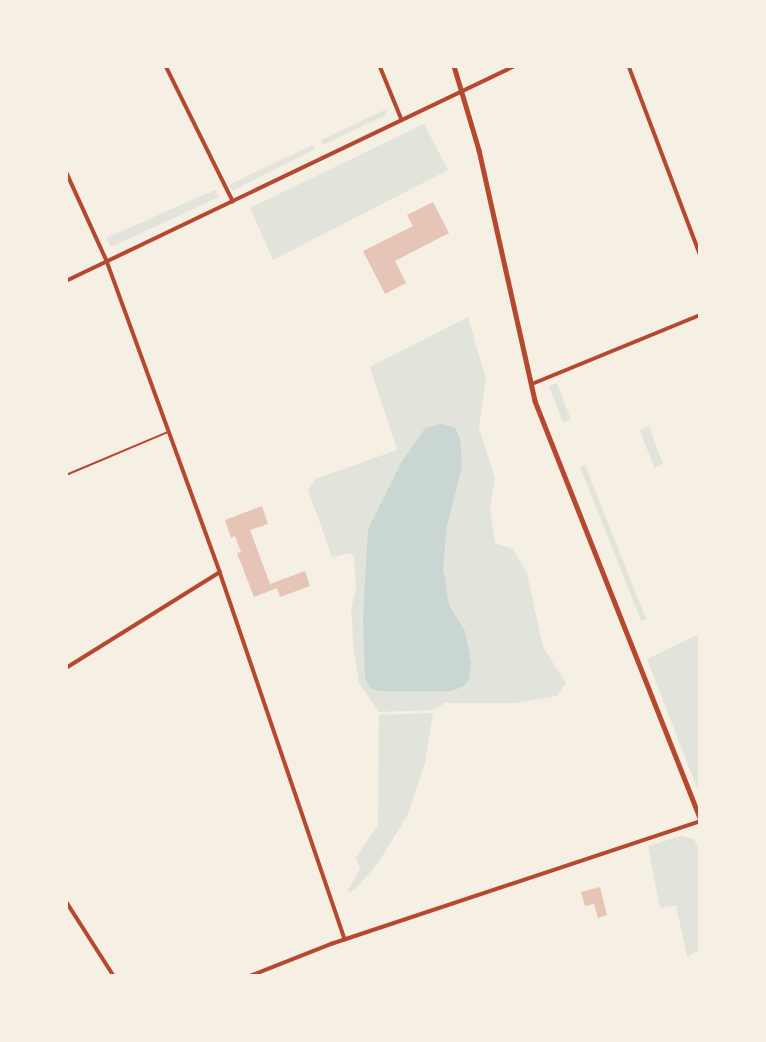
<!DOCTYPE html>
<style>
body{margin:0}
#map{position:relative;width:766px;height:1042px;overflow:hidden;background:#f6efe4;font-family:"Nunito Sans",sans-serif}
div>[style]{position:absolute}
.green>*{inset:0;background:#e2e4dc}
.water>*{inset:0;background:#c9d6d2}
.building>*{inset:0;background:#e6c5b7}
.service>*{height:2px;margin:-1px;padding:0 1px;transform-origin:1px;border-radius:1px;background:#b5482f}
.minor>*{height:3.5px;margin:-1.75px;padding:0 1.75px;transform-origin:1.75px;border-radius:1.75px;background:#b5482f}
.secondary>*{height:4.5px;margin:-2.25px;padding:0 2.25px;transform-origin:2.25px;border-radius:2.25px;background:#b5482f}
span{translate:-50% -50%;white-space:nowrap;text-align:center;line-height:1.15;-webkit-text-stroke:5px #f6efe4;paint-order:stroke}
.frame{position:absolute;inset:0;border:68px solid #f6efe4;pointer-events:none}
</style>
<div id="map">
<div class="green">
<div style="clip-path:polygon(387px 109px,386px 115px,323px 145px,321px 140px)"></div>
<div style="clip-path:polygon(424px 124px,448px 170px,273px 260px,250px 208px)"></div>
<div style="clip-path:polygon(312px 145px,315px 149px,232px 191px,229px 185px)"></div>
<div style="clip-path:polygon(215px 190px,219px 197px,111px 247px,106px 238px)"></div>
<div style="clip-path:polygon(468px 317px,486px 379px,479px 428px,495px 478px,490px 509px,495px 543px,513px 549px,527px 573px,543px 647px,566px 683px,557px 696px,516px 703px,445px 703px,434px 710px,379px 712px,359px 683px,354px 652px,351px 609px,356px 590px,354px 556px,350px 553px,332px 557px,308px 490px,315px 479px,397px 450px,370px 367px)"></div>
<div style="clip-path:polygon(557px 383px,571px 420px,563px 423px,549px 386px)"></div>
<div style="clip-path:polygon(649px 426px,663px 464px,654px 468px,640px 430px)"></div>
<div style="clip-path:polygon(585px 465px,646px 619px,641px 621px,580px 467px)"></div>
<div style="clip-path:polygon(699px 634px,699px 793px,647px 659px)"></div>
<div style="clip-path:polygon(433px 713px,425px 763px,407px 816px,378px 863px,355px 890px,347px 892px,360px 869px,356px 857px,378px 825px,379px 715px)"></div>
<div style="clip-path:polygon(681px 836px,694px 839px,699px 851px,699px 950px,687px 957px,676px 905px,660px 908px,648px 846px)"></div>
</div>
<div class="water">
<div style="clip-path:polygon(440px 424px,455px 427px,460px 439px,462px 467px,447px 526px,443px 568px,449px 605px,465px 631px,471px 663px,469px 679px,464px 686px,452px 691px,379px 691px,370px 688px,365px 678px,363px 617px,368px 529px,401px 463px,425px 428px)"></div>
</div>
<div class="building">
<div style="clip-path:polygon(433px 202px,449px 233px,395px 261px,406px 283px,385px 294px,363px 251px,413px 226px,407px 215px)"></div>
<div style="clip-path:polygon(262px 506px,268px 524px,250px 530px,270px 584px,305px 571px,310px 586px,280px 597px,277px 588px,254px 597px,237px 553px,241px 552px,235px 536px,231px 538px,225px 520px)"></div>
<div style="clip-path:polygon(600px 887px,607px 915px,598px 918px,594px 904px,585px 906px,581px 892px)"></div>
</div>
<div class="service">
<div style="left:66px;top:475px;width:111px;rotate:-22.9deg"></div>
</div>
<div class="minor">
<div style="left:166px;top:66px;width:151px;rotate:63.6deg"></div>
<div style="left:380px;top:66px;width:58px;rotate:67.8deg"></div>
<div style="left:629px;top:66px;width:201px;rotate:69.3deg"></div>
<div style="left:66px;top:171px;width:99px;rotate:65.5deg"></div>
<div style="left:107px;top:261px;width:331px;rotate:70deg"></div>
<div style="left:220px;top:572px;width:388px;rotate:71.2deg"></div>
<div style="left:66px;top:281px;width:498px;rotate:-25.6deg"></div>
<div style="left:532px;top:384px;width:182px;rotate:-22.3deg"></div>
<div style="left:66px;top:668px;width:181px;rotate:-31.9deg"></div>
<div style="left:66px;top:901px;width:89px;rotate:57.4deg"></div>
<div style="left:250px;top:976px;width:87px;rotate:-21.6deg"></div>
<div style="left:331px;top:944px;width:389px;rotate:-18.4deg"></div>
</div>
<div class="secondary">
<div style="left:454px;top:66px;width:88px;rotate:73.4deg"></div>
<div style="left:479px;top:150px;width:257px;rotate:77.4deg"></div>
<div style="left:535px;top:401px;width:448px;rotate:68.4deg"></div>
</div>
<div class="frame"></div>
</div>
